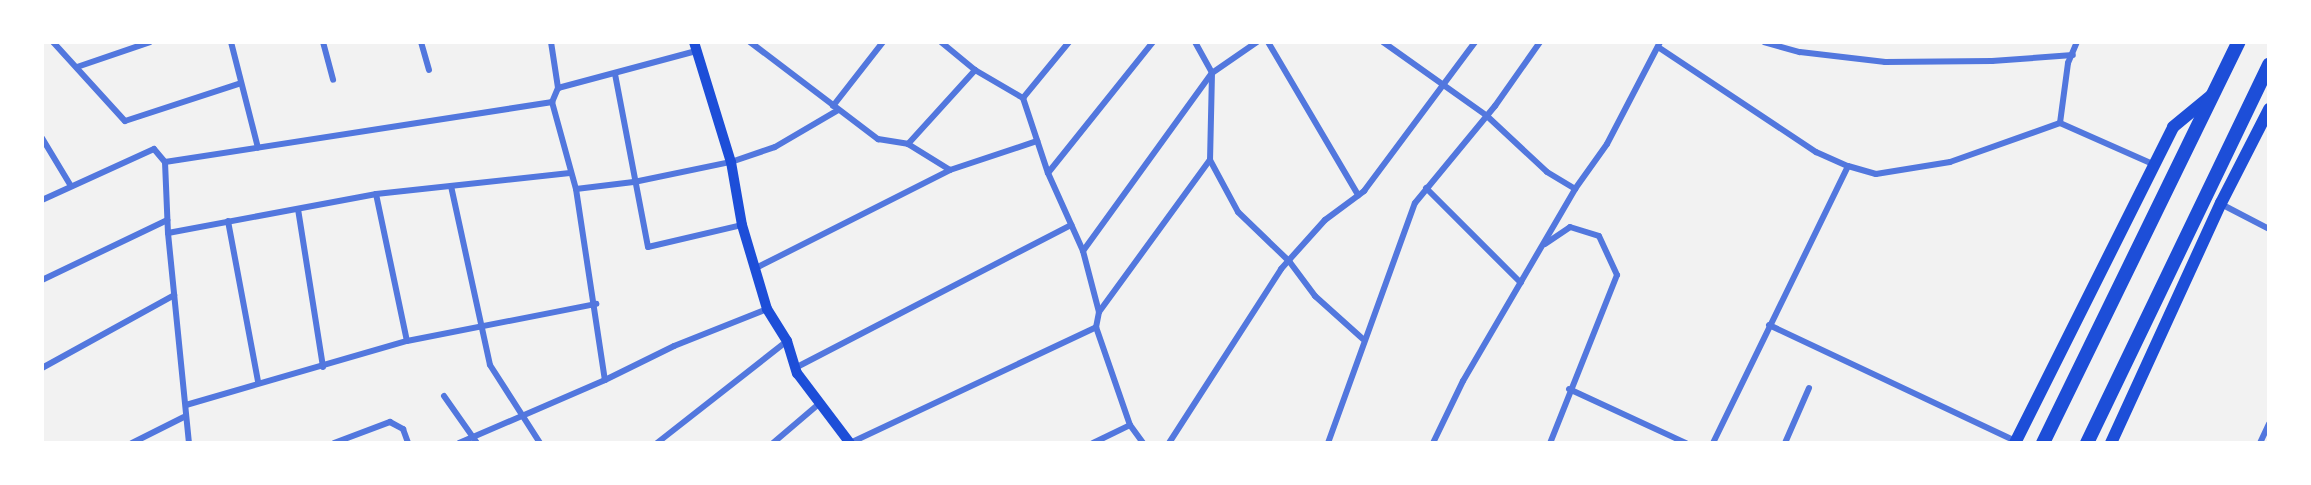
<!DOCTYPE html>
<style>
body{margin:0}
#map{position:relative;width:2311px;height:485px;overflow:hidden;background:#f2f2f2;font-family:Inter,sans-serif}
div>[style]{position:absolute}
.minor>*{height:6px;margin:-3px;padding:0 3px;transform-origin:3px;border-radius:3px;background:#5277de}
.secondary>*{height:10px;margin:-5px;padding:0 5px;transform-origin:5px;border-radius:5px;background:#1d4ed8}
.primary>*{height:12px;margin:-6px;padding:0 6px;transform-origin:6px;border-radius:6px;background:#1d4ed8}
.trunk>*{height:14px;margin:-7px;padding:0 7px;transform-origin:7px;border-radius:7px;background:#1d4ed8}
span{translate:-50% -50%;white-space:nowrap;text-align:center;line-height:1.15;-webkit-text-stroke:6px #fff;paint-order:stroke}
.frame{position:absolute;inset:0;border:44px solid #fff;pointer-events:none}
</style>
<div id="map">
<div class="minor">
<div style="left:53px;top:42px;width:107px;rotate:47.7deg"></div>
<div style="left:125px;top:121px;width:122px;rotate:-18.1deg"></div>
<div style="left:231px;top:42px;width:109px;rotate:75.7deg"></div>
<div style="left:323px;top:42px;width:39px;rotate:75deg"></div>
<div style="left:421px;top:42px;width:29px;rotate:74deg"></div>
<div style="left:551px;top:42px;width:47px;rotate:81.3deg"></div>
<div style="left:558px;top:88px;width:15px;rotate:113deg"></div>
<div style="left:552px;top:102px;width:90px;rotate:74.6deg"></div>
<div style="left:576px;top:189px;width:193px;rotate:81.4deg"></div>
<div style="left:750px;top:42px;width:161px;rotate:37.2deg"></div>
<div style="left:878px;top:139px;width:30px;rotate:9deg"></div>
<div style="left:908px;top:144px;width:49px;rotate:31.8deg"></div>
<div style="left:950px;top:170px;width:92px;rotate:-18.4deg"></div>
<div style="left:941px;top:42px;width:44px;rotate:39.5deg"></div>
<div style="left:975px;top:70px;width:56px;rotate:30.3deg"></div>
<div style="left:1069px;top:42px;width:72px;rotate:129.4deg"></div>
<div style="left:1023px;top:98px;width:79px;rotate:71.6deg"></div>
<div style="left:1048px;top:173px;width:85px;rotate:65.8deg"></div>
<div style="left:1083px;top:251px;width:63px;rotate:75.3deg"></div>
<div style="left:1099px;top:312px;width:15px;rotate:101deg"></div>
<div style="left:1096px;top:327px;width:104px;rotate:70.9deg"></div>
<div style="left:1130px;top:425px;width:22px;rotate:54deg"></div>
<div style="left:1195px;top:42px;width:35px;rotate:61deg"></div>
<div style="left:1212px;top:73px;width:87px;rotate:91.3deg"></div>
<div style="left:1210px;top:160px;width:59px;rotate:61.7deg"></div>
<div style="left:1238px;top:212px;width:71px;rotate:43.9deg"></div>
<div style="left:1289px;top:261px;width:44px;rotate:53.4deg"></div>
<div style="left:1315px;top:296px;width:64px;rotate:41.9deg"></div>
<div style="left:1268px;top:42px;width:178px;rotate:59.5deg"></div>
<div style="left:1383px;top:42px;width:128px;rotate:35.4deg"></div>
<div style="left:1487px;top:116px;width:82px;rotate:43deg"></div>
<div style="left:1547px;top:172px;width:33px;rotate:31deg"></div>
<div style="left:1764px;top:42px;width:37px;rotate:16deg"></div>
<div style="left:1800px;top:52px;width:86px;rotate:6.7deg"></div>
<div style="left:1885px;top:62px;width:107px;rotate:-0.5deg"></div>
<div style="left:1992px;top:61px;width:81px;rotate:-4.2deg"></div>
<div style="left:1658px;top:47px;width:190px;rotate:33.6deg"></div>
<div style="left:1816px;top:152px;width:35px;rotate:24deg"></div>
<div style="left:77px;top:67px;width:77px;rotate:-18.9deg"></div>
<div style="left:615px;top:74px;width:176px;rotate:79.2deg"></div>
<div style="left:648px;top:247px;width:97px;rotate:-13.2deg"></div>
<div style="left:558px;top:88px;width:143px;rotate:-15deg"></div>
<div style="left:833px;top:106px;width:81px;rotate:-52deg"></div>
<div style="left:2060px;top:123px;width:61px;rotate:-82.4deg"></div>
<div style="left:2068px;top:63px;width:23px;rotate:-67deg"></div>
<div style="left:42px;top:138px;width:56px;rotate:58.9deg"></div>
<div style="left:908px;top:144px;width:100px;rotate:-47.8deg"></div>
<div style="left:165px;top:162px;width:392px;rotate:-8.8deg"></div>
<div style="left:1048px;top:173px;width:168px;rotate:-51.3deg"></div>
<div style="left:451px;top:186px;width:183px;rotate:77.7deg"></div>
<div style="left:490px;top:365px;width:93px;rotate:57.3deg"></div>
<div style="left:1426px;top:188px;width:134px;rotate:45deg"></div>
<div style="left:576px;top:189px;width:58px;rotate:-6.9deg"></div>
<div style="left:634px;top:182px;width:99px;rotate:-11.7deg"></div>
<div style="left:731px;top:162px;width:46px;rotate:-18.8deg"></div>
<div style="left:775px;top:147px;width:73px;rotate:-30.4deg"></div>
<div style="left:376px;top:194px;width:150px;rotate:78.1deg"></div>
<div style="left:42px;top:200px;width:123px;rotate:-24.5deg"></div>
<div style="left:154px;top:149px;width:17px;rotate:50deg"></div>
<div style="left:165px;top:162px;width:71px;rotate:87.6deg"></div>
<div style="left:168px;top:233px;width:211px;rotate:84.3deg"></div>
<div style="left:2221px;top:204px;width:54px;rotate:27.5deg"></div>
<div style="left:298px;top:209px;width:160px;rotate:81deg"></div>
<div style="left:228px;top:221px;width:164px;rotate:79.4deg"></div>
<div style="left:168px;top:233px;width:212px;rotate:-10.6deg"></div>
<div style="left:376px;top:194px;width:195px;rotate:-6.2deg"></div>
<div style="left:1545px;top:244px;width:30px;rotate:-34deg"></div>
<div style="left:1570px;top:227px;width:30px;rotate:17deg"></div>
<div style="left:1599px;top:236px;width:43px;rotate:65.2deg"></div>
<div style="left:1617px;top:275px;width:181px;rotate:111.7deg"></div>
<div style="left:1083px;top:251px;width:220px;rotate:-54.1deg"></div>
<div style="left:1212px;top:73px;width:55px;rotate:-34.6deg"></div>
<div style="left:754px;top:269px;width:220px;rotate:-26.8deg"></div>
<div style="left:42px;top:280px;width:139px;rotate:-25.6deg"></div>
<div style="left:1099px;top:312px;width:188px;rotate:-53.9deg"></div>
<div style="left:1769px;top:325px;width:273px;rotate:25.2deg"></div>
<div style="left:797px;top:367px;width:309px;rotate:-27.4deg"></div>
<div style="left:42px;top:368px;width:151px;rotate:-28.9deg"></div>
<div style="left:1569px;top:389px;width:129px;rotate:24.8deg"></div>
<div style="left:444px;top:396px;width:57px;rotate:54.9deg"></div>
<div style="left:186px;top:405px;width:230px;rotate:-16.2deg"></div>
<div style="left:407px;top:341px;width:193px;rotate:-11.1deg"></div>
<div style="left:132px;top:443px;width:58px;rotate:-26.6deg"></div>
<div style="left:334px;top:443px;width:60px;rotate:-20.6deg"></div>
<div style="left:390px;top:422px;width:15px;rotate:28deg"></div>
<div style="left:403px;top:429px;width:15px;rotate:70deg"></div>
<div style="left:459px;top:443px;width:159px;rotate:-23.3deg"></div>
<div style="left:605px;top:380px;width:77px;rotate:-26.2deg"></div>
<div style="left:674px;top:346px;width:100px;rotate:-21.7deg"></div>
<div style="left:657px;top:443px;width:165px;rotate:-38.1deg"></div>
<div style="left:773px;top:443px;width:62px;rotate:-40.4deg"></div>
<div style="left:850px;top:443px;width:272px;rotate:-25.2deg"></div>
<div style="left:1093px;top:443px;width:41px;rotate:-25.9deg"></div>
<div style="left:1169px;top:443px;width:207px;rotate:-57.2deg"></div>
<div style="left:1281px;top:269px;width:66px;rotate:-48.1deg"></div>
<div style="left:1325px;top:220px;width:49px;rotate:-36.6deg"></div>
<div style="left:1364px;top:191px;width:186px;rotate:-53.3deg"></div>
<div style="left:1328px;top:443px;width:255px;rotate:-70.1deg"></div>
<div style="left:1415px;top:203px;width:126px;rotate:-50.5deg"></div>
<div style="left:1495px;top:106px;width:78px;rotate:-54.9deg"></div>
<div style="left:1433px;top:443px;width:69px;rotate:-64.2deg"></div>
<div style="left:1463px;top:381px;width:222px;rotate:-59.7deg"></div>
<div style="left:1575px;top:189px;width:55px;rotate:-54.6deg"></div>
<div style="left:1607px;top:144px;width:115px;rotate:-62.5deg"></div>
<div style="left:1713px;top:443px;width:308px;rotate:-64deg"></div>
<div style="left:1848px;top:166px;width:29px;rotate:16deg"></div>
<div style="left:1876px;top:174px;width:75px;rotate:-9.2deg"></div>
<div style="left:1950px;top:162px;width:117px;rotate:-19.5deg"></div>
<div style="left:2060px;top:123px;width:102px;rotate:23.8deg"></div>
<div style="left:1785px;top:443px;width:60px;rotate:-66.4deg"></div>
<div style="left:2260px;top:443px;width:21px;rotate:-65deg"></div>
</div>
<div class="secondary">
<div style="left:694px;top:42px;width:126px;rotate:72.9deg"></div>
<div style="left:731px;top:162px;width:64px;rotate:80.1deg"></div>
<div style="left:742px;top:225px;width:88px;rotate:73.4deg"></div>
<div style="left:767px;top:309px;width:38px;rotate:58deg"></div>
<div style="left:787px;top:341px;width:34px;rotate:73deg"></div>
<div style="left:797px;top:373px;width:88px;rotate:52.9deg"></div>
</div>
<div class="primary">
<div style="left:2015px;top:443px;width:353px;rotate:-63.4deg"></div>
<div style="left:2173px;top:127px;width:52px;rotate:-39.5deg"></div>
<div style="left:2111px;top:443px;width:264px;rotate:-65.4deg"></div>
<div style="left:2221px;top:203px;width:106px;rotate:-62.9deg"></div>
</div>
<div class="trunk">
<div style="left:2043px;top:443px;width:446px;rotate:-64deg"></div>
<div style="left:2087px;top:443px;width:420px;rotate:-64.3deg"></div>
</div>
<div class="frame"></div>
</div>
